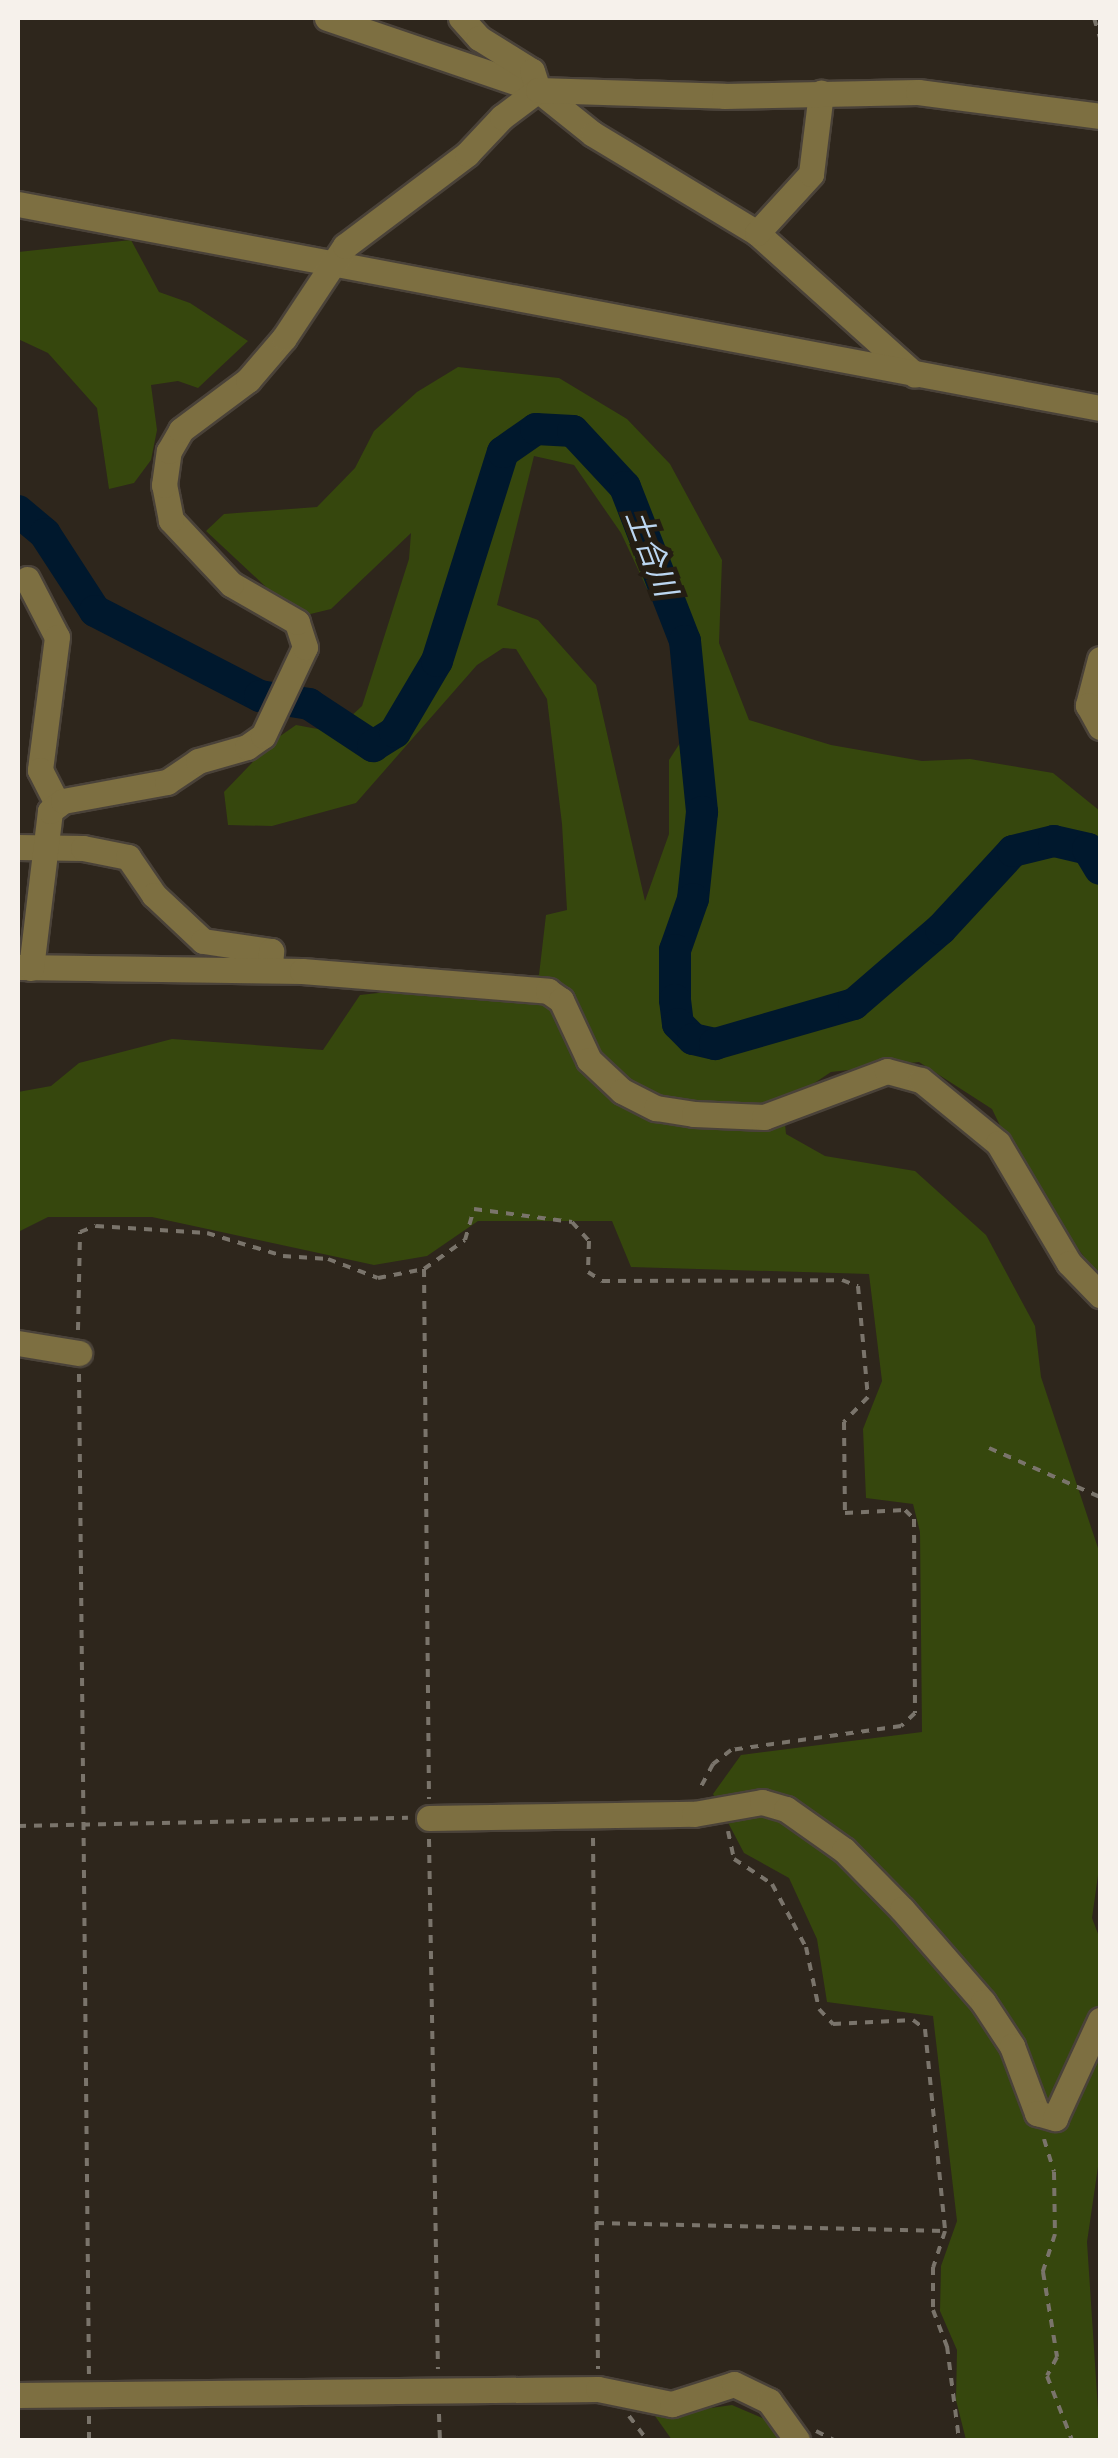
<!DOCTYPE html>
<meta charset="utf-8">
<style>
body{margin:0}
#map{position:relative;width:1118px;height:2458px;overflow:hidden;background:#2e261c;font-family:Montserrat,"Noto Sans JP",sans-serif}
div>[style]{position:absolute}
.green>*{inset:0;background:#36470d}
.river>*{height:32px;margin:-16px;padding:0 16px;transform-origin:16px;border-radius:16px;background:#00182d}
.path>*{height:4px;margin-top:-2px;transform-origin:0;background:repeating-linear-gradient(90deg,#7a746b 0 8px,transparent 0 16px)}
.roads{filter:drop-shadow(2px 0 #4a4239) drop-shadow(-2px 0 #4a4239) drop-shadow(0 2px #4a4239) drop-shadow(0 -2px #4a4239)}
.minor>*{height:25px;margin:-12.5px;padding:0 12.5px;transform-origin:12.5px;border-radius:12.5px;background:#7d6f41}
span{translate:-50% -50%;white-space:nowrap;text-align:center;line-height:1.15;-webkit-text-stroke:10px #241d13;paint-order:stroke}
.water-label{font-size:30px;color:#bbd6f1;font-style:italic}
.frame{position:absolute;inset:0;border:20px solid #f6f1eb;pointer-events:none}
</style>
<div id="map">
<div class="green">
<div style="clip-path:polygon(131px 240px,159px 292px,190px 303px,248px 341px,198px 388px,178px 381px,151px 385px,157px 430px,151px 460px,134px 483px,109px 489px,97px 408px,48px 353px,18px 339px,18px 252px)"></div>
<div style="clip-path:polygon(evenodd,458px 367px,559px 378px,627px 419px,670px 464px,722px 560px,719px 643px,749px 720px,831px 745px,922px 761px,970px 759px,1053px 773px,1100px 811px,1100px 1278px,1026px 1179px,992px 1109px,919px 1062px,831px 1072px,783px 1104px,786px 1134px,825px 1156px,915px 1171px,986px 1235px,1035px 1326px,1041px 1377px,1098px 1548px,1100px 1861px,1092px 1918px,1100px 1939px,1100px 2153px,1087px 2242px,1100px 2440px,966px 2440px,956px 2400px,957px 2350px,940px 2311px,941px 2266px,957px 2221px,933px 2016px,827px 2002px,817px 1939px,789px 1878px,744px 1853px,713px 1794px,741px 1755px,922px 1732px,920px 1532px,913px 1504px,866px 1498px,863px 1429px,882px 1381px,869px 1274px,631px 1267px,612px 1221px,478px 1221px,427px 1256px,374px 1265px,152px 1217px,48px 1217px,18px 1232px,18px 1092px,51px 1086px,79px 1063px,172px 1039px,323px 1050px,360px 995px,539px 975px,546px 915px,567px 910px,562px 824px,547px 699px,516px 649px,503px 648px,477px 665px,356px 803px,272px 826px,228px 825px,224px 792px,273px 741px,296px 725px,334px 732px,362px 706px,409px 559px,411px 533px,331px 609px,298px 617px,206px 531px,224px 514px,317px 507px,355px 468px,374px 431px,417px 392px,458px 367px,534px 456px,574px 465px,621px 533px,667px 631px,680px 696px,680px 743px,669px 760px,669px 834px,645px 901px,596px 685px,538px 620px,497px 605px,534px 456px)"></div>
<div style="clip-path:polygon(732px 2405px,813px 2440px,672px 2440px,655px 2416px)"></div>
</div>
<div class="river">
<div style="left:18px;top:511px;width:35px;rotate:40deg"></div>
<div style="left:45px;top:534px;width:92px;rotate:57deg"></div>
<div style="left:95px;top:611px;width:186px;rotate:27.3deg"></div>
<div style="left:260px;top:696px;width:50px;rotate:9.3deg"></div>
<div style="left:309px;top:704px;width:77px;rotate:33.3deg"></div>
<div style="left:373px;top:746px;width:26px;rotate:-32deg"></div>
<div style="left:395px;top:732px;width:82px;rotate:-59.4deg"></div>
<div style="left:437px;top:661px;width:219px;rotate:-72.5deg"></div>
<div style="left:503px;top:452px;width:40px;rotate:-34.9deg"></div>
<div style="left:536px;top:429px;width:37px;rotate:3deg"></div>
<div style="left:573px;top:431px;width:76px;rotate:47.1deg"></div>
<div style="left:625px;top:487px;width:165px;rotate:68.7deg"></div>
<div style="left:685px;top:641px;width:172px;rotate:84.3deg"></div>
<div style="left:702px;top:812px;width:87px;rotate:95.9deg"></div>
<div style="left:693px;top:899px;width:54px;rotate:109.4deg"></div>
<div style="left:675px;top:950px;width:50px;rotate:90deg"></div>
<div style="left:675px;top:1000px;width:24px;rotate:83deg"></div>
<div style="left:678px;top:1024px;width:21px;rotate:45deg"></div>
<div style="left:693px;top:1039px;width:23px;rotate:13deg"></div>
<div style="left:715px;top:1044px;width:145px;rotate:-16.1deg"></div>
<div style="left:854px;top:1004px;width:115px;rotate:-40.8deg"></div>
<div style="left:941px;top:929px;width:106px;rotate:-47.3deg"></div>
<div style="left:1013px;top:851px;width:42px;rotate:-13.7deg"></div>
<div style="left:1054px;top:841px;width:35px;rotate:13deg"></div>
<div style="left:1088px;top:849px;width:23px;rotate:59deg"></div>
</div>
<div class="path">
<div style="left:1094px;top:18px;width:21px;rotate:73deg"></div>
<div style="left:424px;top:1269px;width:530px;rotate:89.46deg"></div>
<div style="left:78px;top:1330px;width:98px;rotate:-88.8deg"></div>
<div style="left:80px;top:1232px;width:17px;rotate:-21deg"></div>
<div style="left:96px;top:1226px;width:111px;rotate:3.6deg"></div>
<div style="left:207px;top:1233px;width:79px;rotate:16.8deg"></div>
<div style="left:283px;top:1256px;width:45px;rotate:3.8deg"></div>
<div style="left:328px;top:1259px;width:53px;rotate:20.8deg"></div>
<div style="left:378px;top:1278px;width:47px;rotate:-11.1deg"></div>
<div style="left:424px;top:1269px;width:50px;rotate:-35.3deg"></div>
<div style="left:465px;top:1240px;width:32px;rotate:-74deg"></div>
<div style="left:474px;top:1209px;width:99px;rotate:7.6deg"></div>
<div style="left:572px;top:1222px;width:25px;rotate:48deg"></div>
<div style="left:589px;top:1241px;width:31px;rotate:92deg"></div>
<div style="left:588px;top:1272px;width:17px;rotate:33deg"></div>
<div style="left:602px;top:1281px;width:240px;rotate:-0.2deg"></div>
<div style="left:842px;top:1280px;width:17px;rotate:21deg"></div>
<div style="left:858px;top:1286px;width:111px;rotate:84.9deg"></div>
<div style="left:868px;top:1397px;width:35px;rotate:134deg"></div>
<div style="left:844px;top:1422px;width:91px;rotate:89.4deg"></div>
<div style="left:845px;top:1513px;width:60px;rotate:-2.9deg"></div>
<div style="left:905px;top:1510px;width:13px;rotate:45deg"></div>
<div style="left:914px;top:1519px;width:194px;rotate:89.7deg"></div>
<div style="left:915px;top:1713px;width:19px;rotate:137deg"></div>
<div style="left:901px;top:1726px;width:172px;rotate:172deg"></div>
<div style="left:731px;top:1750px;width:23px;rotate:142deg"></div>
<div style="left:713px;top:1764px;width:30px;rotate:118deg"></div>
<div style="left:79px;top:1374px;width:1001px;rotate:89.43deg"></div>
<div style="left:989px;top:1448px;width:121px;rotate:23.8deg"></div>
<div style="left:18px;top:1826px;width:390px;rotate:-1.2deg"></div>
<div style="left:728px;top:1831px;width:29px;rotate:78deg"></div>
<div style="left:734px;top:1859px;width:45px;rotate:33.3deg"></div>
<div style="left:772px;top:1884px;width:44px;rotate:61.7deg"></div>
<div style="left:793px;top:1923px;width:27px;rotate:62deg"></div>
<div style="left:806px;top:1947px;width:63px;rotate:78.2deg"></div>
<div style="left:819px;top:2009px;width:21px;rotate:47deg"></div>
<div style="left:833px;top:2024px;width:80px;rotate:-2.9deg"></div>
<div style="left:913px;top:2020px;width:15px;rotate:37deg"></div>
<div style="left:925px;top:2029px;width:203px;rotate:84.3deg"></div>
<div style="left:945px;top:2231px;width:38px;rotate:108deg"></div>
<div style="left:933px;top:2267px;width:43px;rotate:90deg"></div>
<div style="left:933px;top:2310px;width:39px;rotate:69deg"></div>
<div style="left:947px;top:2346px;width:95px;rotate:82.7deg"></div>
<div style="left:593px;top:1838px;width:531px;rotate:89.46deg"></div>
<div style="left:429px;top:1839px;width:530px;rotate:89.03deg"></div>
<div style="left:1044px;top:2139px;width:34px;rotate:73deg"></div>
<div style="left:1054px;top:2172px;width:62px;rotate:89.1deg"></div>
<div style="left:1055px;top:2234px;width:40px;rotate:108deg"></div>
<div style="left:1043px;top:2272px;width:86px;rotate:80.6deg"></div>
<div style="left:1057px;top:2357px;width:21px;rotate:118deg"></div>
<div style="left:1047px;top:2376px;width:69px;rotate:68.7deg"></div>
<div style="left:596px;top:2223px;width:349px;rotate:1.3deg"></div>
<div style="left:439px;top:2414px;width:26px;rotate:88deg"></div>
<div style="left:629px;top:2416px;width:30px;rotate:53deg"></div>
<div style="left:816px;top:2431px;width:20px;rotate:27deg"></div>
<div style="left:89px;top:2440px;width:26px;rotate:-90deg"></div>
</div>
<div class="roads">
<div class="minor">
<div style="left:327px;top:18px;width:223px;rotate:18.8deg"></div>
<div style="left:538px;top:90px;width:70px;rotate:38.7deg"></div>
<div style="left:593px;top:134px;width:192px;rotate:31.1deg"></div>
<div style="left:757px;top:233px;width:212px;rotate:41.9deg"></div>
<div style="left:461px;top:18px;width:27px;rotate:48deg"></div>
<div style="left:479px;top:38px;width:62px;rotate:31.9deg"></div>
<div style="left:532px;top:71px;width:20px;rotate:72deg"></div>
<div style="left:18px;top:204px;width:1101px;rotate:10.68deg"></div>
<div style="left:757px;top:233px;width:80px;rotate:-47.5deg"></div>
<div style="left:811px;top:174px;width:82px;rotate:-83deg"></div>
<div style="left:27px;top:579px;width:65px;rotate:62.7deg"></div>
<div style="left:57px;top:637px;width:134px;rotate:97.3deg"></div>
<div style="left:40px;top:770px;width:39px;rotate:63deg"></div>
<div style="left:1100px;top:659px;width:48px;rotate:104.6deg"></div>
<div style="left:1088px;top:705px;width:25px;rotate:61deg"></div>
<div style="left:18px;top:847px;width:65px;rotate:0.9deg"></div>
<div style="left:83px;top:848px;width:46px;rotate:11.3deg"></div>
<div style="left:128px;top:857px;width:46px;rotate:55.6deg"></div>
<div style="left:154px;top:895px;width:67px;rotate:43.2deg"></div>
<div style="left:203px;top:941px;width:69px;rotate:8.4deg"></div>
<div style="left:271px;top:951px;width:19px;rotate:93deg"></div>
<div style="left:18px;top:967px;width:284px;rotate:0.8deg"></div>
<div style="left:302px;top:971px;width:247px;rotate:4.6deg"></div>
<div style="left:548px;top:991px;width:16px;rotate:35deg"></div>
<div style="left:561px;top:1000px;width:66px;rotate:65deg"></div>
<div style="left:589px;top:1060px;width:45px;rotate:43.2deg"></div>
<div style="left:622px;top:1091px;width:38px;rotate:27deg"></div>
<div style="left:656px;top:1108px;width:38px;rotate:9deg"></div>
<div style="left:694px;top:1114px;width:70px;rotate:2.5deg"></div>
<div style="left:764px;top:1117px;width:131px;rotate:-20.5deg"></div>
<div style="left:887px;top:1071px;width:35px;rotate:15deg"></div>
<div style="left:921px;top:1080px;width:99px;rotate:39.3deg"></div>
<div style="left:998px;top:1143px;width:139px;rotate:59.4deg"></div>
<div style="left:1069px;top:1263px;width:45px;rotate:45.9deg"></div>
<div style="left:31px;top:968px;width:158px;rotate:-83.1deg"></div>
<div style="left:50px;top:811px;width:16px;rotate:-38deg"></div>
<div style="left:63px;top:801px;width:106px;rotate:-10.4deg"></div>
<div style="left:167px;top:782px;width:37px;rotate:-34deg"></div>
<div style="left:198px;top:761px;width:51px;rotate:-15.9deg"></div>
<div style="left:247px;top:747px;width:19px;rotate:-35deg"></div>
<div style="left:263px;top:736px;width:98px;rotate:-64.7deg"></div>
<div style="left:305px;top:647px;width:26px;rotate:-108deg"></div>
<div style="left:297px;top:622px;width:76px;rotate:-150.1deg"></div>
<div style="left:231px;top:584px;width:88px;rotate:-133.2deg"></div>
<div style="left:171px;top:520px;width:36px;rotate:-101deg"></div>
<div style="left:164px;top:485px;width:34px;rotate:-82deg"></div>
<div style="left:169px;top:451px;width:24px;rotate:-60deg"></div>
<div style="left:181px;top:430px;width:84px;rotate:-36.7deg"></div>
<div style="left:248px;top:380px;width:55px;rotate:-49.4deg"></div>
<div style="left:284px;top:338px;width:110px;rotate:-56.5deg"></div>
<div style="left:345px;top:246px;width:153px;rotate:-37deg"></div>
<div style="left:467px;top:154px;width:51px;rotate:-46.6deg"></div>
<div style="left:502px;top:117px;width:45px;rotate:-36.9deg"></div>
<div style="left:538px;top:90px;width:186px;rotate:1.8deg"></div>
<div style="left:724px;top:96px;width:194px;rotate:-1.2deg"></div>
<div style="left:918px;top:92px;width:184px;rotate:7.5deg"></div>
<div style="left:18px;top:1343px;width:62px;rotate:9.3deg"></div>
<div style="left:429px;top:1818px;width:265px;rotate:-0.9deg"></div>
<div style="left:694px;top:1814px;width:69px;rotate:-10deg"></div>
<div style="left:762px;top:1802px;width:25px;rotate:16deg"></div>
<div style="left:786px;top:1809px;width:71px;rotate:35.3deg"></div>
<div style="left:844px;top:1850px;width:83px;rotate:45.5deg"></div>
<div style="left:902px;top:1909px;width:123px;rotate:48.9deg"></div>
<div style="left:983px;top:2002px;width:53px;rotate:56.6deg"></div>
<div style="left:1012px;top:2046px;width:72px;rotate:69.5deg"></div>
<div style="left:1037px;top:2113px;width:19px;rotate:16deg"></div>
<div style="left:1055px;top:2118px;width:108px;rotate:-65.3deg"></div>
<div style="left:18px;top:2395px;width:580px;rotate:-0.59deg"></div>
<div style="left:598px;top:2389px;width:76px;rotate:11.5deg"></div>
<div style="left:672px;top:2404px;width:65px;rotate:-17.9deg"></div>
<div style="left:734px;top:2384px;width:39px;rotate:26deg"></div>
<div style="left:769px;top:2401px;width:48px;rotate:54.3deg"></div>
</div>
</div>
<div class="water-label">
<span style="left:651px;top:553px;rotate:69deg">土合川</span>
</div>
<div class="frame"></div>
</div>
